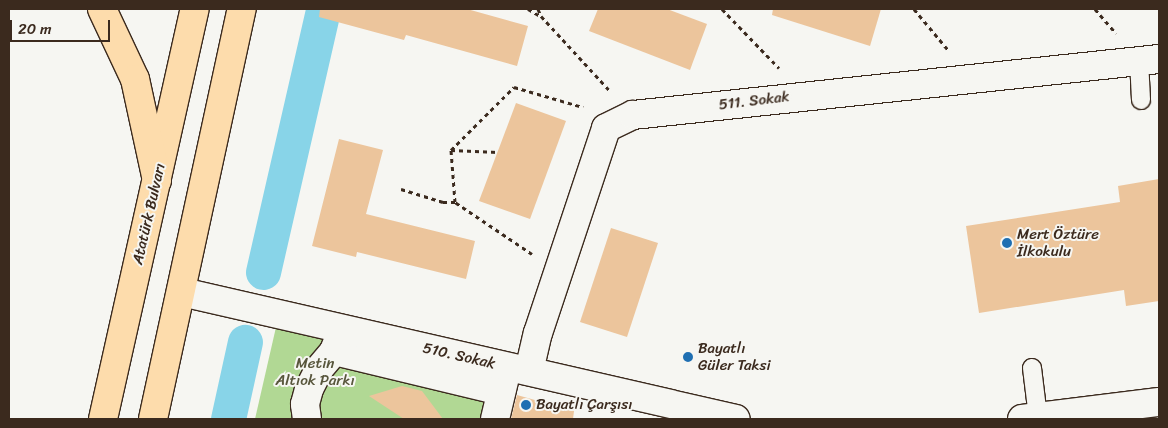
<!DOCTYPE html>
<meta charset="utf-8">
<style>
body{margin:0}
#map{position:relative;width:1168px;height:428px;overflow:hidden;background:#f6f6f2;font-family:Sriracha,sans-serif}
div>[style]{position:absolute}
.green>*{inset:0;background:#b1d894}
.canal>*{height:35px;margin:-17.5px;padding:0 17.5px;transform-origin:17.5px;border-radius:17.5px;background:#88d4e8}
.building>*{inset:0;background:#ecc59c}
.path>*{height:3px;margin-top:-1.5px;transform-origin:0;background:repeating-linear-gradient(90deg,#3b2a1e 0 4px,transparent 0 8px)}
.roads{filter:drop-shadow(1px 0 #3b2a1e) drop-shadow(-1px 0 #3b2a1e) drop-shadow(0 1px #3b2a1e) drop-shadow(0 -1px #3b2a1e)}
.service>*{height:18px;margin:-9px;padding:0 9px;transform-origin:9px;border-radius:9px;background:#f6f6f2}
.pedestrian>*{height:28px;margin:-14px;padding:0 14px;transform-origin:14px;border-radius:14px;background:#f6f6f2}
.minor>*{height:28px;margin:-14px;padding:0 14px;transform-origin:14px;border-radius:14px;background:#f6f6f2}
.secondary>*{height:28px;margin:-14px;padding:0 14px;transform-origin:14px;border-radius:14px;background:#f6f6f2}
.primary>*{height:28px;margin:-14px;padding:0 14px;transform-origin:14px;border-radius:14px;background:#fddcac}
.trunk>*{height:28px;margin:-14px;padding:0 14px;transform-origin:14px;border-radius:14px;background:#fddcac}
.dots>*{width:14px;height:14px;translate:-50% -50%;box-sizing:border-box;border:2px solid #f6f6f2;border-radius:50%}
span{translate:-50% -50%;white-space:nowrap;text-align:center;line-height:1.15;-webkit-text-stroke:4px #f6f6f2;paint-order:stroke}
.street-label{font-size:15px;color:#3b2a1e}
.poi-label{font-size:15px;color:#3b2a1e}
.left{translate:0 -50%;text-align:left}
.park-label{font-size:15px;color:#58563c}
.frame{position:absolute;inset:0;border:10px solid #3b2a1e;pointer-events:none}
.scale{position:absolute;left:10px;top:20px;width:100px;height:22px;box-sizing:border-box;border:2px solid #3b2a1e;border-top:0;padding-left:6px;font-size:15px;line-height:18px;white-space:nowrap;color:#3b2a1e;-webkit-text-stroke:4px #f6f6f2;paint-order:stroke}
</style>
<div id="map">
<div class="green">
<div style="clip-path:polygon(279px 314px,507px 367px,495px 419px,255px 419px)"></div>
</div>
<div class="canal">
<div style="left:263px;top:272px;width:270px;rotate:-77.1deg"></div>
<div style="left:228px;top:419px;width:79px;rotate:-77.6deg"></div>
</div>
<div class="building">
<div style="clip-path:polygon(320px 9px,467px 9px,528px 26px,517px 66px,406px 35px,404px 40px,319px 17px)"></div>
<div style="clip-path:polygon(598px 9px,667px 9px,707px 24px,690px 70px,589px 31px)"></div>
<div style="clip-path:polygon(773px 9px,881px 9px,870px 46px,772px 15px)"></div>
<div style="clip-path:polygon(516px 103px,566px 121px,530px 219px,479px 201px)"></div>
<div style="clip-path:polygon(339px 139px,383px 150px,366px 214px,475px 241px,466px 279px,357px 252px,356px 257px,312px 246px)"></div>
<div style="clip-path:polygon(1159px 179px,1159px 301px,1126px 306px,1124px 290px,979px 313px,966px 226px,1120px 202px,1118px 186px)"></div>
<div style="clip-path:polygon(611px 228px,658px 243px,627px 337px,580px 322px)"></div>
<div style="clip-path:polygon(402px 386px,422px 391px,443px 419px,404px 419px,369px 396px)"></div>
<div style="clip-path:polygon(517px 395px,574px 411px,573px 419px,511px 419px)"></div>
</div>
<div class="path">
<div style="left:528px;top:9px;width:14px;rotate:30deg"></div>
<div style="left:538px;top:9px;width:8px;rotate:67deg"></div>
<div style="left:541px;top:16px;width:102px;rotate:47.4deg"></div>
<div style="left:722px;top:9px;width:82px;rotate:46deg"></div>
<div style="left:914px;top:9px;width:55px;rotate:50.2deg"></div>
<div style="left:1095px;top:9px;width:32px;rotate:49deg"></div>
<div style="left:451px;top:150px;width:47px;rotate:2.4deg"></div>
<div style="left:401px;top:189px;width:44px;rotate:17.2deg"></div>
<div style="left:443px;top:202px;width:12px"></div>
<div style="left:532px;top:254px;width:93px;rotate:-146deg"></div>
<div style="left:455px;top:202px;width:52px;rotate:-94.4deg"></div>
<div style="left:451px;top:150px;width:89px;rotate:-45deg"></div>
<div style="left:514px;top:87px;width:72px;rotate:16.2deg"></div>
</div>
<div class="roads">
<div class="service">
<div style="left:1139px;top:60px;width:40px;rotate:87.1deg"></div>
<div style="left:1032px;top:368px;width:49px;rotate:83deg"></div>
</div>
<div class="pedestrian">
<div style="left:334px;top:351px;width:172px;rotate:13.5deg"></div>
<div style="left:307px;top:419px;width:15px;rotate:-98deg"></div>
<div style="left:305px;top:404px;width:16px;rotate:-75deg"></div>
<div style="left:309px;top:389px;width:22px;rotate:-63deg"></div>
<div style="left:319px;top:369px;width:23px;rotate:-50deg"></div>
<div style="left:334px;top:351px;width:19px;rotate:-69deg"></div>
<div style="left:495px;top:419px;width:47px;rotate:-76.6deg"></div>
</div>
<div class="minor">
<div style="left:182px;top:292px;width:568px;rotate:12.91deg"></div>
<div style="left:529px;top:371px;width:39px;rotate:-77deg"></div>
<div style="left:538px;top:333px;width:216px;rotate:-71.6deg"></div>
<div style="left:606px;top:128px;width:30px;rotate:-26deg"></div>
<div style="left:633px;top:115px;width:529px;rotate:-6.08deg"></div>
</div>
<div class="secondary">
<div style="left:1022px;top:419px;width:138px;rotate:-7.1deg"></div>
</div>
<div class="primary">
<div style="left:103px;top:419px;width:420px;rotate:-77.4deg"></div>
<div style="left:153px;top:419px;width:420px;rotate:-77.8deg"></div>
</div>
<div class="trunk">
<div style="left:102px;top:9px;width:77px;rotate:64.8deg"></div>
<div style="left:135px;top:79px;width:104px;rotate:77.8deg"></div>
</div>
</div>
<div class="dots">
<div style="left:1007px;top:243px;background:#1f6fb2"></div>
<div style="left:688px;top:357px;background:#1f6fb2"></div>
<div style="left:526px;top:405px;background:#1f6fb2"></div>
</div>
<div class="street-label">
<span style="left:754px;top:101px;rotate:-7deg">511. Sokak</span>
<span style="left:149px;top:214px;rotate:-77deg">Atatürk Bulvarı</span>
<span style="left:459px;top:356px;rotate:13deg">510. Sokak</span>
</div>
<div class="poi-label">
<span class="left" style="left:1017px;top:243px">Mert Öztüre<br>İlkokulu</span>
<span class="left" style="left:698px;top:357px">Bayatlı<br>Güler Taksi</span>
<span class="left" style="left:536px;top:405px">Bayatlı Çarşısı</span>
</div>
<div class="park-label">
<span style="left:315px;top:372px">Metin<br>Altıok Parkı</span>
</div>
<div class="frame"></div>
<div class="scale">20 m</div>
</div>
